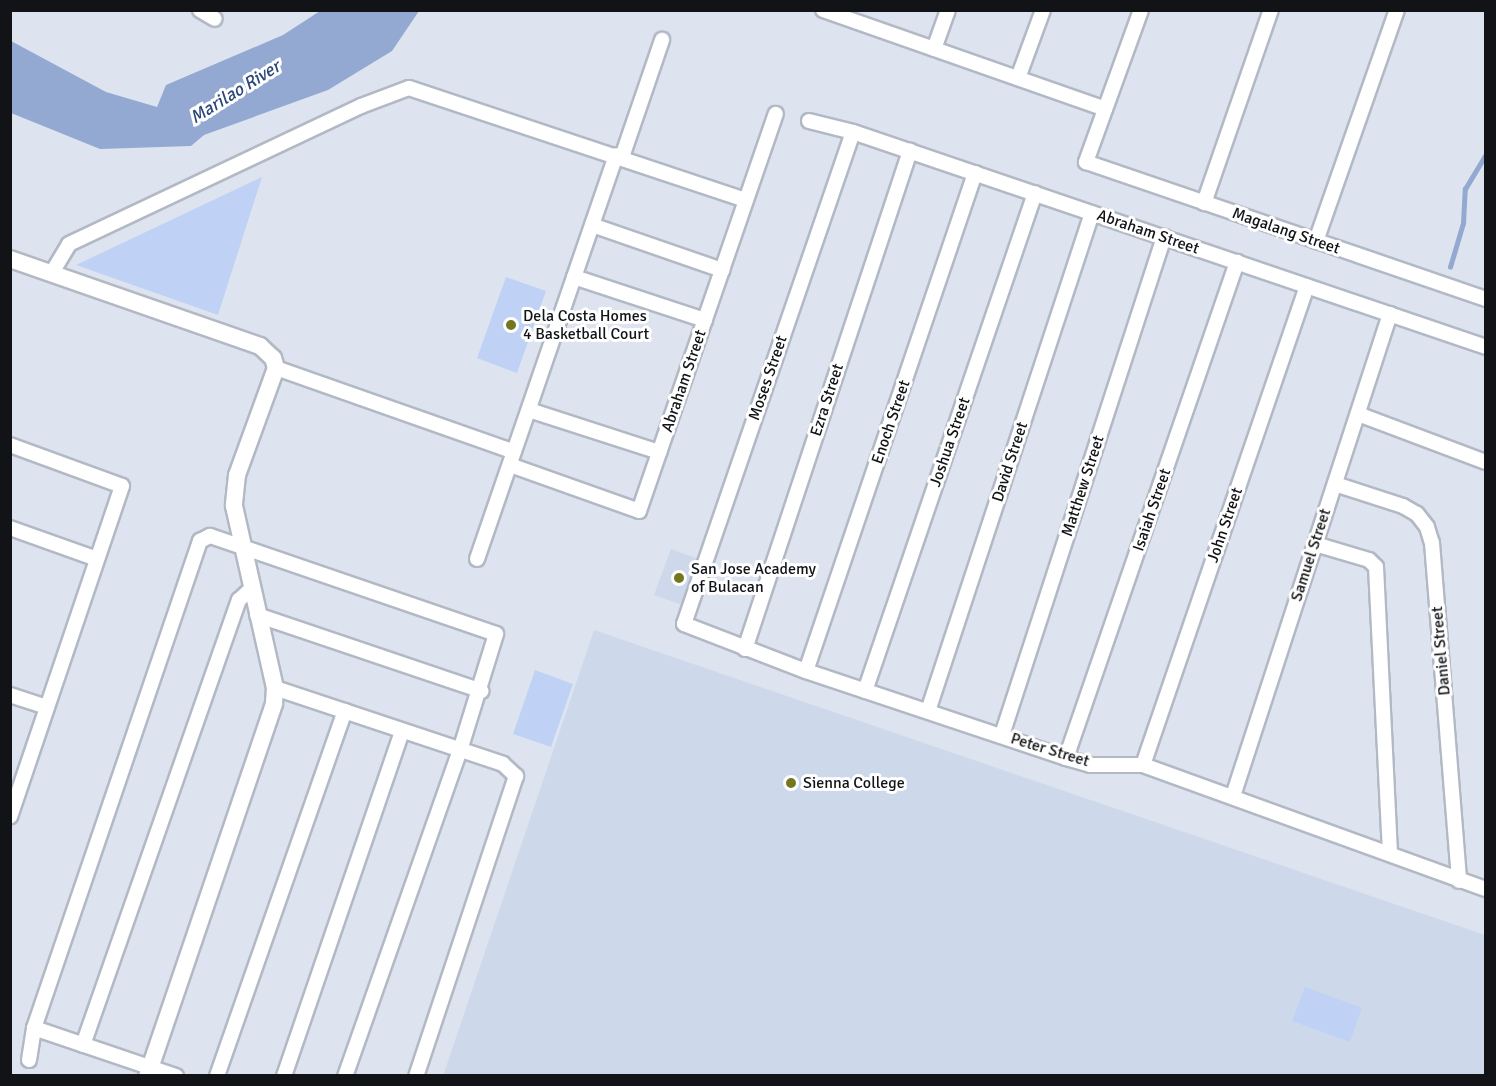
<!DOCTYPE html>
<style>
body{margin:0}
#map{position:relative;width:1496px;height:1086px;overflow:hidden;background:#dde4ef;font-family:Signika,sans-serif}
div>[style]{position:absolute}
.built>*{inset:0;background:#cdd8ea}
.green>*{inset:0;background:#bfd2f5}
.water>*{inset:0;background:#93a9d1}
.stream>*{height:4.5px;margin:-2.25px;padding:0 2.25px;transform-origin:2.25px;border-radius:2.25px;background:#93a9d1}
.roads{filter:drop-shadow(2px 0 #b2b9c4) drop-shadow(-2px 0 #b2b9c4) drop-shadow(0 2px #b2b9c4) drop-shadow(0 -2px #b2b9c4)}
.minor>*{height:14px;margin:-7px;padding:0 7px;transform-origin:7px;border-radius:7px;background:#fff}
.tertiary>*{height:16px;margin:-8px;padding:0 8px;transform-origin:8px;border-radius:8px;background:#fff}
.dots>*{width:16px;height:16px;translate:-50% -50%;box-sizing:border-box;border:3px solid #fff;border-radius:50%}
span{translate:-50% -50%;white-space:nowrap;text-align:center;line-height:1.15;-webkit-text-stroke:6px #fff;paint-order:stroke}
.street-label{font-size:16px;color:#111317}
.poi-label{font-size:16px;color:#111317}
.left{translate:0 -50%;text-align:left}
.water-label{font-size:18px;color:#2c477b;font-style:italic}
.frame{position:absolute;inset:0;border:12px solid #111317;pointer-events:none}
</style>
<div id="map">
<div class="built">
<div style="clip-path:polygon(671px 549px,704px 561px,688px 607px,654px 595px)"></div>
<div style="clip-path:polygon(594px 630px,1485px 935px,1485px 1075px,443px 1076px)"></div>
</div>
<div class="green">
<div style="clip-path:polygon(262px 177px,218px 315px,76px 265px)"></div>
<div style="clip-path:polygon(506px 277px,546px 291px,517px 373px,477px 358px)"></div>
<div style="clip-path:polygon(535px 670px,573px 684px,551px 747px,513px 734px)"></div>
<div style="clip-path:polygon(1305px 987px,1362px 1008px,1350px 1042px,1292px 1021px)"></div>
</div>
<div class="water">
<div style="clip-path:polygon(320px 11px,419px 11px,392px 51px,328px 90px,204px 135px,191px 146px,100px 149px,11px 113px,11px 41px,106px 92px,157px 107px,166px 85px,283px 35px)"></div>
</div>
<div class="stream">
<div style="left:1450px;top:267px;width:46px;rotate:-73.5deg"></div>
<div style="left:1463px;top:223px;width:34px;rotate:-87deg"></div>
<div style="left:1465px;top:189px;width:41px;rotate:-59deg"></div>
</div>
<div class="roads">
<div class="minor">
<div style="left:200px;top:10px;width:17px;rotate:31deg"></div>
<div style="left:823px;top:10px;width:299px;rotate:19.3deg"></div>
<div style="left:1141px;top:10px;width:162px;rotate:109.9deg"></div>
<div style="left:1086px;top:162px;width:423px;rotate:18.9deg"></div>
<div style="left:934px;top:49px;width:41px;rotate:-70.3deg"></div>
<div style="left:1018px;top:78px;width:72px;rotate:-69.8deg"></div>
<div style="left:809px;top:121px;width:45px;rotate:14deg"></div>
<div style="left:853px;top:132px;width:669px;rotate:18.76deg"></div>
<div style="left:853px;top:132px;width:520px;rotate:108.96deg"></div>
<div style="left:684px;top:624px;width:131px;rotate:21.1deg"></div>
<div style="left:806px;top:671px;width:274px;rotate:18.5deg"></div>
<div style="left:1066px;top:758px;width:25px;rotate:16deg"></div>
<div style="left:1090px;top:765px;width:53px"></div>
<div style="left:1143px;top:765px;width:365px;rotate:19.9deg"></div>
<div style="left:622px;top:157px;width:124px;rotate:-71.1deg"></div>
<div style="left:1204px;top:203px;width:204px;rotate:-70.9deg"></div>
<div style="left:592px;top:225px;width:138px;rotate:19.1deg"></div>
<div style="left:1316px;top:241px;width:245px;rotate:-70.7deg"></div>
<div style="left:53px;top:271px;width:31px;rotate:-59deg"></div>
<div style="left:69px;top:244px;width:323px;rotate:-25.3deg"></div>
<div style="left:361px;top:106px;width:51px;rotate:-20.6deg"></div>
<div style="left:409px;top:88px;width:355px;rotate:18.4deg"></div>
<div style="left:574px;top:277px;width:138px;rotate:18.2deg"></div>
<div style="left:276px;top:368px;width:252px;rotate:19.4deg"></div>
<div style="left:529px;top:410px;width:137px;rotate:17.9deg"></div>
<div style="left:1358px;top:414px;width:137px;rotate:20.6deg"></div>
<div style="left:10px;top:445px;width:119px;rotate:20.1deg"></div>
<div style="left:122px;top:486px;width:349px;rotate:108.7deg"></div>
<div style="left:510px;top:465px;width:137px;rotate:19.6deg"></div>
<div style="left:639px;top:511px;width:420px;rotate:-71deg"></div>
<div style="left:1335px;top:484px;width:71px;rotate:17.9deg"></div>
<div style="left:1403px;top:506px;width:16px;rotate:30deg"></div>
<div style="left:1417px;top:514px;width:16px;rotate:52deg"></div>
<div style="left:1427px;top:527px;width:17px;rotate:73deg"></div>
<div style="left:1432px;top:543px;width:339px;rotate:85.4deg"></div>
<div style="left:10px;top:528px;width:92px;rotate:19.6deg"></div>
<div style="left:1315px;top:544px;width:56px;rotate:16.5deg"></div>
<div style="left:1369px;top:560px;width:10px;rotate:45deg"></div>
<div style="left:1376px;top:567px;width:286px;rotate:87.2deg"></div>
<div style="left:477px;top:559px;width:427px;rotate:-71deg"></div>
<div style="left:257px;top:615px;width:237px;rotate:18.7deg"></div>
<div style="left:745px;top:649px;width:525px;rotate:-71.67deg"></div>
<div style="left:806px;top:671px;width:526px;rotate:-71.25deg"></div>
<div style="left:275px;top:688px;width:240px;rotate:18.4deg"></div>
<div style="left:503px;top:764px;width:18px;rotate:43deg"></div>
<div style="left:516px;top:776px;width:316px;rotate:108.4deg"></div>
<div style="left:865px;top:691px;width:526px;rotate:-71.15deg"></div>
<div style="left:10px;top:695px;width:39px;rotate:18deg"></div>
<div style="left:928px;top:711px;width:524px;rotate:-71.77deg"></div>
<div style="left:1002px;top:735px;width:524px;rotate:-71.98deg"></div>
<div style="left:1066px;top:758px;width:525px;rotate:-70.98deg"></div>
<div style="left:1143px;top:765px;width:506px;rotate:-71.1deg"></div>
<div style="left:1233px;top:796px;width:507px;rotate:-71.96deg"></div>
<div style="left:34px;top:1028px;width:150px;rotate:18.7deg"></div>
<div style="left:83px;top:1045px;width:472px;rotate:-70.7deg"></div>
<div style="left:239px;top:600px;width:16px;rotate:-43deg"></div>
<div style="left:29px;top:1060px;width:32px;rotate:-81deg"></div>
<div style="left:34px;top:1028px;width:515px;rotate:-71.18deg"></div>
<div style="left:200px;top:541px;width:11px;rotate:-27deg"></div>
<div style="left:210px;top:536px;width:302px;rotate:18.9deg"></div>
<div style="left:496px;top:634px;width:121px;rotate:107.2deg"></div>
<div style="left:460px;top:750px;width:346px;rotate:109.4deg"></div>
<div style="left:217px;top:1076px;width:387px;rotate:-70.7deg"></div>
<div style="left:284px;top:1076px;width:365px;rotate:-71.1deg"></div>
</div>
<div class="tertiary">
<div style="left:10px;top:259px;width:265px;rotate:19.2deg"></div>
<div style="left:260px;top:346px;width:18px;rotate:43deg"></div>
<div style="left:273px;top:358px;width:10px;rotate:73deg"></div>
<div style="left:276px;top:368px;width:114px;rotate:110deg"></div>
<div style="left:237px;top:475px;width:31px;rotate:96deg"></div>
<div style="left:234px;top:506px;width:187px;rotate:77.3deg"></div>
<div style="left:275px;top:688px;width:16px;rotate:94deg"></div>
<div style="left:274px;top:704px;width:393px;rotate:108.8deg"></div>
</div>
</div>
<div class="dots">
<div style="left:511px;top:325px;background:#73771e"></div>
<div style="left:679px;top:578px;background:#73771e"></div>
<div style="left:791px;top:783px;background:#73771e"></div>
</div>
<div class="street-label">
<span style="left:1286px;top:231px;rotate:19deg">Magalang Street</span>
<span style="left:1148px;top:232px;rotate:19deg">Abraham Street</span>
<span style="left:768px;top:378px;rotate:-71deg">Moses Street</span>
<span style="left:684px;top:381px;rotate:-71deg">Abraham Street</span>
<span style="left:827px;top:400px;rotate:-72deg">Ezra Street</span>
<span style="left:891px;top:422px;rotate:-71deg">Enoch Street</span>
<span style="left:950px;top:442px;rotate:-71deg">Joshua Street</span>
<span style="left:1010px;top:462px;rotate:-72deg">David Street</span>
<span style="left:1083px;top:486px;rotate:-72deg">Matthew Street</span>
<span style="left:1152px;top:510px;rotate:-71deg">Isaiah Street</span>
<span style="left:1225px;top:525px;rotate:-71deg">John Street</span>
<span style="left:1311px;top:555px;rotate:-72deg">Samuel Street</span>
<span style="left:1441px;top:651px;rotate:-95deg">Daniel Street</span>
<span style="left:1050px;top:750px;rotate:17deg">Peter Street</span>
</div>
<div class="poi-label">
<span class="left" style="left:523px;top:325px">Dela Costa Homes<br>4 Basketball Court</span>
<span class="left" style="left:691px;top:578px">San Jose Academy<br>of Bulacan</span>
<span class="left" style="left:803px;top:783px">Sienna College</span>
</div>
<div class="water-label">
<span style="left:235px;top:92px;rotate:-32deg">Marilao River</span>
</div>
<div class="frame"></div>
</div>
